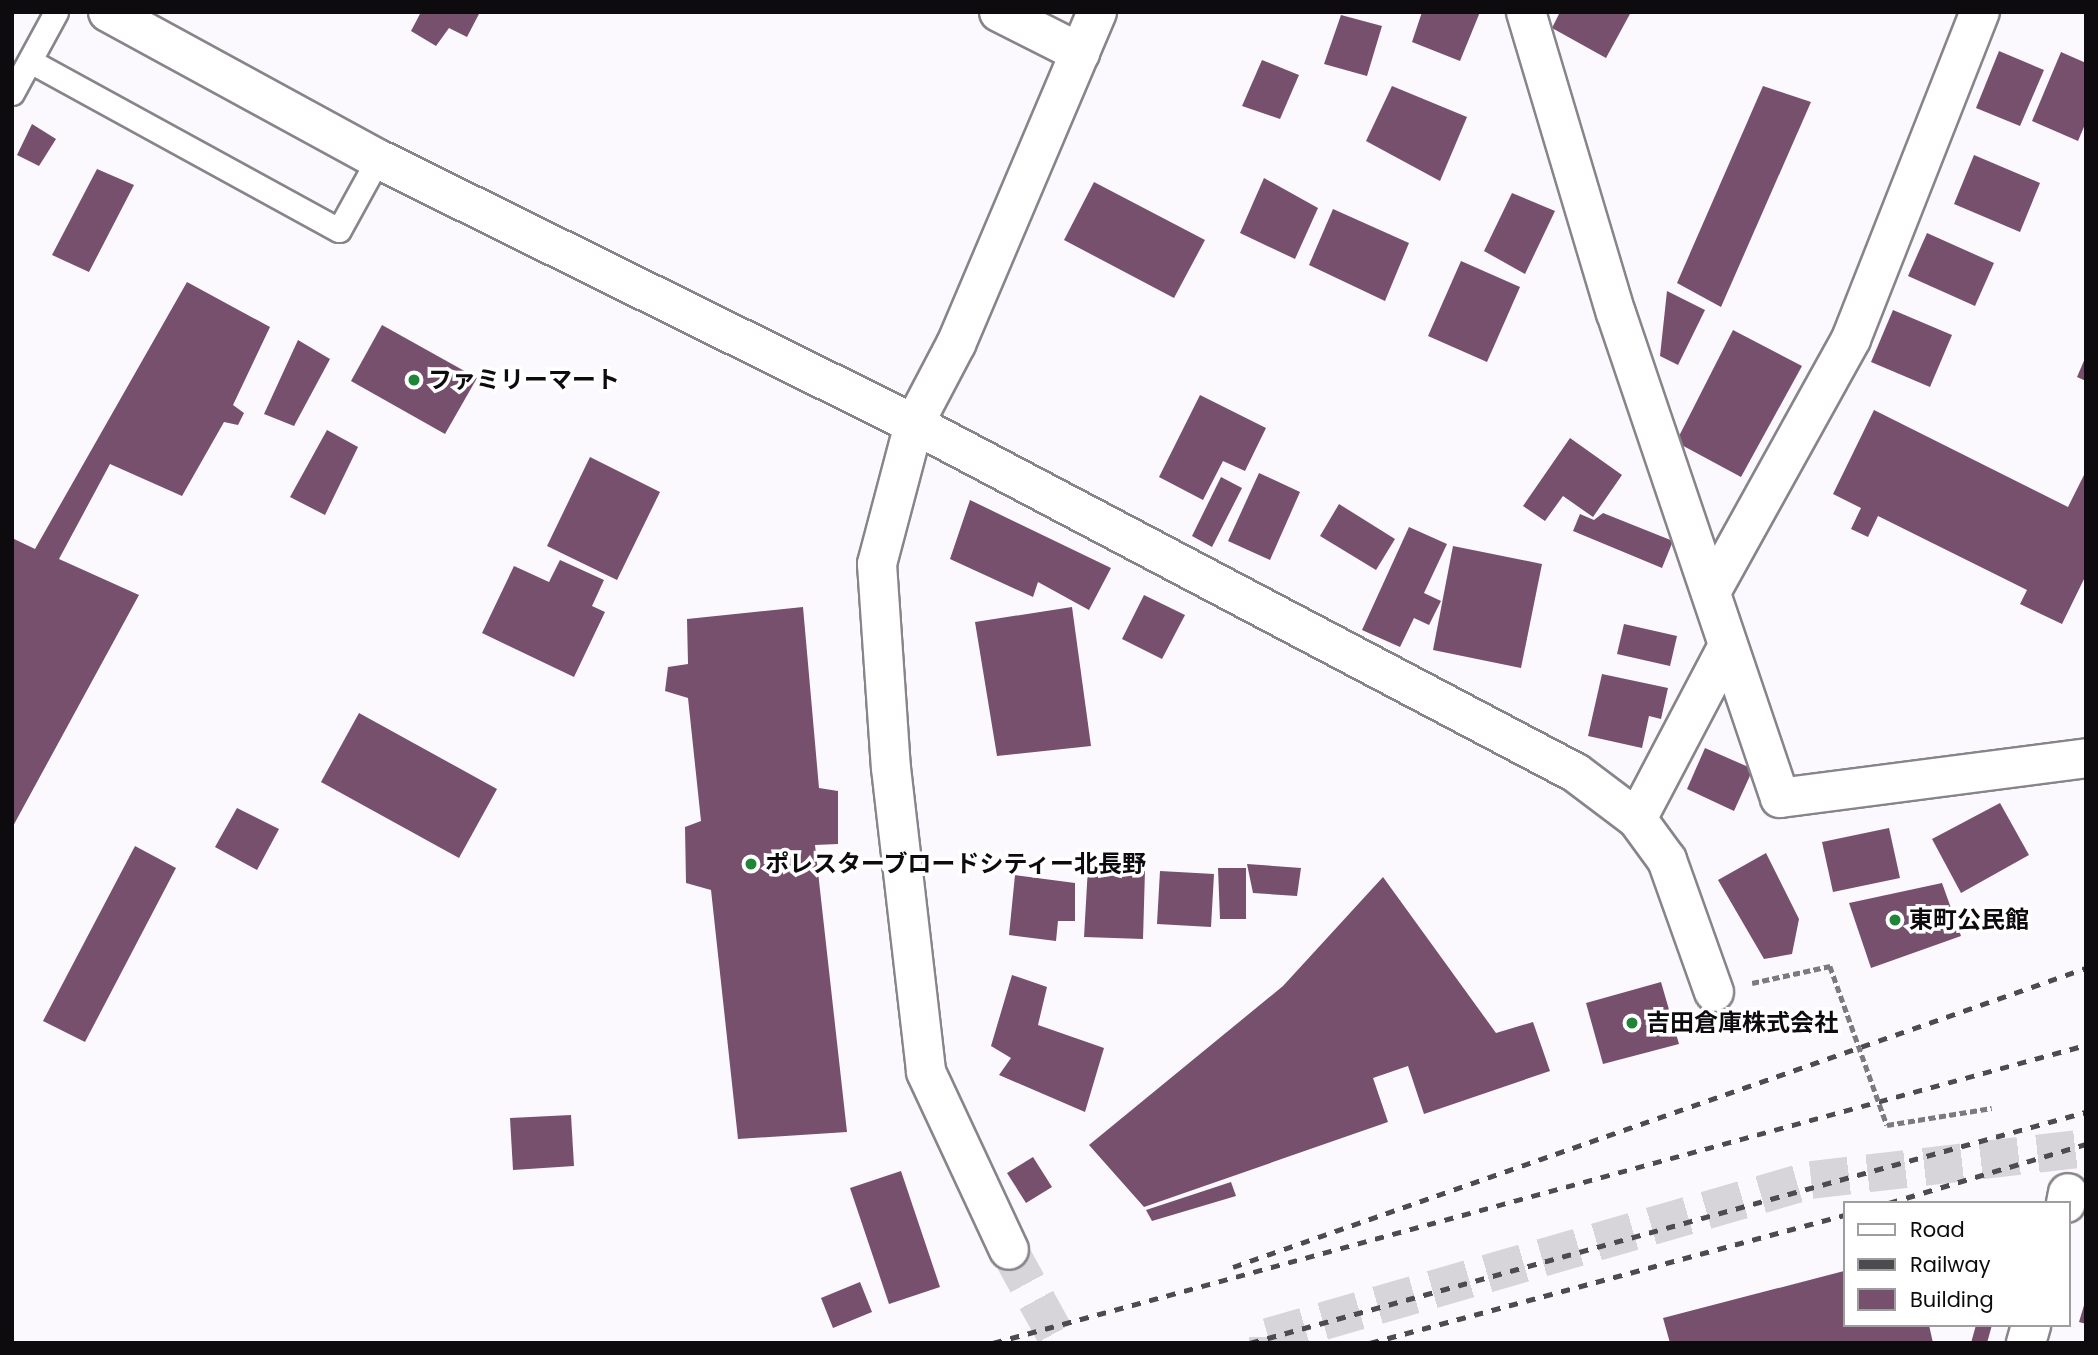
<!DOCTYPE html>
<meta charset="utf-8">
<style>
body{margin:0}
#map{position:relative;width:2098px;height:1355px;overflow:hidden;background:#fcf9fe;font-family:Poppins,"Noto Sans JP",sans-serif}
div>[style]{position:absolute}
.building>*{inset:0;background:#76506d}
.minor-tunnel>*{height:38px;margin-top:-19px;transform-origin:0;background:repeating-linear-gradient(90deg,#d8d5da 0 38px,transparent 0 57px)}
.tertiary-tunnel>*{height:38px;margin-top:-19px;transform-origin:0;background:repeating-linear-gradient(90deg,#d8d5da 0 38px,transparent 0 57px)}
.path>*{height:4.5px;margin-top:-2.25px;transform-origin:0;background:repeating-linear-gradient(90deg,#7d7a7e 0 7px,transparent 0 10.5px)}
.roads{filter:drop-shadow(2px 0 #88848b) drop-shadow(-2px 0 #88848b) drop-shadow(0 2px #88848b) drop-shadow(0 -2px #88848b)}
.service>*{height:23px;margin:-11.5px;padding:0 11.5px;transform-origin:11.5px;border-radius:11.5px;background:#fff}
.minor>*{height:38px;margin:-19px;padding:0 19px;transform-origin:19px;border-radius:19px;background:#fff}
.tertiary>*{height:38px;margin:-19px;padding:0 19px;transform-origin:19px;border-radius:19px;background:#fff}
.rail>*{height:5px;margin-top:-2.5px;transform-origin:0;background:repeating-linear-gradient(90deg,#4d4b4f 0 9px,transparent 0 18px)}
.path-bridge>*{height:4.5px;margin-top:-2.25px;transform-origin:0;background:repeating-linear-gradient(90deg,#7d7a7e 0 7px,transparent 0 10.5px)}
.dots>*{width:19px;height:19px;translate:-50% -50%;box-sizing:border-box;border:4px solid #fff;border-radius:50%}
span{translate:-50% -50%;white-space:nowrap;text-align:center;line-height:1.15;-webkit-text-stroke:7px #fff;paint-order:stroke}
.poi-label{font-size:24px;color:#0d0b0e;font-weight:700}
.left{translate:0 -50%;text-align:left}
.frame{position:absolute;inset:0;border:14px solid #0d0b0e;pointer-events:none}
.legend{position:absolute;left:1843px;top:1201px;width:228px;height:126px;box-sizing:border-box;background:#fff;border:2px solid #9e9d9f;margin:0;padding:9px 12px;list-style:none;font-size:21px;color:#0d0b0e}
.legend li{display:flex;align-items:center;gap:14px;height:35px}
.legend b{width:35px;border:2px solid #9e9d9f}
</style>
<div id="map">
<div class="building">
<div style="clip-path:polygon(421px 12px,480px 12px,467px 37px,449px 28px,436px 46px,411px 31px)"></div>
<div style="clip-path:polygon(1422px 12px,1480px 12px,1460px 61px,1412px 42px)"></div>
<div style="clip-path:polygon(1560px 12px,1631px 12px,1606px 58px,1552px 28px)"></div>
<div style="clip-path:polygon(1341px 15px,1382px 26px,1367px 76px,1324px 64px)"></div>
<div style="clip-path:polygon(1999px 51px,2044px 70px,2020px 126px,1976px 108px)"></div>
<div style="clip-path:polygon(2061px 52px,2086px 63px,2086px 122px,2078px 141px,2032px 121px)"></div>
<div style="clip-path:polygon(1262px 60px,1299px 75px,1280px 119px,1242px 106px)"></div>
<div style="clip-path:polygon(1392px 86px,1467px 117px,1440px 181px,1366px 141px)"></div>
<div style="clip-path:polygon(1763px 86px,1811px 102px,1721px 307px,1677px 283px)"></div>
<div style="clip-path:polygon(32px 124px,56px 139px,39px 166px,17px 155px)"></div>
<div style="clip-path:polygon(1974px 155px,2040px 183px,2020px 232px,1954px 204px)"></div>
<div style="clip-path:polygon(97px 169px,134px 185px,89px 272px,52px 255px)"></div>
<div style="clip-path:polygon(1264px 178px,1318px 208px,1295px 259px,1240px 233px)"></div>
<div style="clip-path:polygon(1094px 182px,1205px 240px,1174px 298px,1064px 240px)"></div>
<div style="clip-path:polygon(1512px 193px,1555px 211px,1525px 274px,1484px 251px)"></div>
<div style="clip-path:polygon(1333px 209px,1409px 243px,1385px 301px,1309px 265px)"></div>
<div style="clip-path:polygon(1927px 233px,1994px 263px,1975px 306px,1908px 276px)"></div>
<div style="clip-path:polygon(1461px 261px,1520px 287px,1487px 362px,1428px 336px)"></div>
<div style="clip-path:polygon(187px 282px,270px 327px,233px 405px,244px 413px,238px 425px,224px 422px,182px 496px,110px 464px,59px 559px,139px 595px,12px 828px,12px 538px,35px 549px)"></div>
<div style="clip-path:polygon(1667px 291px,1705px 310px,1678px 365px,1660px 356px)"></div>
<div style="clip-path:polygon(1893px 310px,1952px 335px,1930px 387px,1871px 362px)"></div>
<div style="clip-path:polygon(382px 325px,477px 378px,445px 434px,351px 381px)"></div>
<div style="clip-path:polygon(1733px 330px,1802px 366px,1741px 477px,1676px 442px)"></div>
<div style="clip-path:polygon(298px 340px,330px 359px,294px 426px,264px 414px)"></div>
<div style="clip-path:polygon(2086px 356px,2086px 381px,2077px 377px)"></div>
<div style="clip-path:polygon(1200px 395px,1266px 428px,1245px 471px,1223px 461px,1203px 500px,1159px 477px)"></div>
<div style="clip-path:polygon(1874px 410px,2068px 507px,2086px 471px,2086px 575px,2062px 624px,2020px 604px,2027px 590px,1878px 516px,1868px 537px,1851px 529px,1861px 508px,1833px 494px)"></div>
<div style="clip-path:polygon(327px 430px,358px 447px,325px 515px,290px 497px)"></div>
<div style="clip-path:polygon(1570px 438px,1622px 475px,1593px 517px,1563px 496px,1545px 521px,1523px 506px)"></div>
<div style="clip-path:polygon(590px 457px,660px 492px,617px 580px,547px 546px)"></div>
<div style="clip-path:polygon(1259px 473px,1300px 492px,1270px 560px,1228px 541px)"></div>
<div style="clip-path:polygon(1221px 477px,1242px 488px,1212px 547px,1192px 536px)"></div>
<div style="clip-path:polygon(970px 500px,1111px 568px,1089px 610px,1038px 582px,1033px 597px,950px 559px)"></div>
<div style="clip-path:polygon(1339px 504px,1395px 539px,1376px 570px,1320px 536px)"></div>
<div style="clip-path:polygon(1603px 513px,1673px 541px,1662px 568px,1573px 531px,1580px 514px,1594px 520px)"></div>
<div style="clip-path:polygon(1409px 527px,1447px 544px,1424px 593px,1441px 601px,1429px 625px,1414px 618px,1400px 647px,1362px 630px)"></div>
<div style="clip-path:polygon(1453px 546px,1542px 564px,1521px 668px,1433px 650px)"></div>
<div style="clip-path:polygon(560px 560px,604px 580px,592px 606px,605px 612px,574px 677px,482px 633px,514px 566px,549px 582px)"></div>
<div style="clip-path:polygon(1144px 595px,1185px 615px,1162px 659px,1122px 639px)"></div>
<div style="clip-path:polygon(803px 607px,819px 788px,838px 791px,838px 844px,815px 845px,847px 1132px,738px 1139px,711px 890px,686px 883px,685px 827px,701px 821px,688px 698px,665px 691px,668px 667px,688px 664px,687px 619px)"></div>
<div style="clip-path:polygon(1072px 607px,1091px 746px,997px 756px,975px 622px)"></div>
<div style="clip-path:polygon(1624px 624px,1677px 636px,1670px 666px,1617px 654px)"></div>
<div style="clip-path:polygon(1602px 674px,1668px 688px,1661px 719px,1649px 716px,1642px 748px,1588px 736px)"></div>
<div style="clip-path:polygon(359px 713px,497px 789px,459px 858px,321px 782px)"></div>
<div style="clip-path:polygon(1705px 748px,1753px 769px,1734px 811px,1687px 789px)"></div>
<div style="clip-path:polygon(2000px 803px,2029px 855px,1961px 893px,1932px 839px)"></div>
<div style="clip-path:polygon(237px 808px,279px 829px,257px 870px,215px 847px)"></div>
<div style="clip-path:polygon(1889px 828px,1900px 878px,1833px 892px,1822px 842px)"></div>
<div style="clip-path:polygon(135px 846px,176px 868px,85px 1042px,43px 1021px)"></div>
<div style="clip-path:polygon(1766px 853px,1799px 919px,1792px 954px,1764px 959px,1718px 880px)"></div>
<div style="clip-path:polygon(1247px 864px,1301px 868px,1297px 896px,1253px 893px)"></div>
<div style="clip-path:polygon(1088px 867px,1145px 870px,1143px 939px,1084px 937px)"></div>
<div style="clip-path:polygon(1218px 868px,1246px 868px,1246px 919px,1220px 919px)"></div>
<div style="clip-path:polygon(1160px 871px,1214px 874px,1211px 927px,1157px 924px)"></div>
<div style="clip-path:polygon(1015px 875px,1075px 883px,1075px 921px,1058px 921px,1056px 941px,1009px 935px)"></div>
<div style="clip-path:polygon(1383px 877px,1496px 1033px,1533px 1022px,1550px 1071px,1424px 1114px,1408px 1066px,1373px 1078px,1388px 1122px,1144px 1207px,1089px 1145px,1283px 986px)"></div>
<div style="clip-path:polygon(1942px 883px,1961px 936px,1871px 968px,1849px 903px)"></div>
<div style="clip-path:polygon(1012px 975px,1047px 987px,1038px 1025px,1104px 1048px,1085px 1112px,999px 1075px,1011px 1058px,991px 1046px)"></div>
<div style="clip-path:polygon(1661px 982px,1679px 1044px,1603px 1064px,1586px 1003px)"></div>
<div style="clip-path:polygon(571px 1115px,574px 1166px,513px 1170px,510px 1118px)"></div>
<div style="clip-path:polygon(1033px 1157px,1052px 1187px,1026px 1203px,1007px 1173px)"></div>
<div style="clip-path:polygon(901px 1171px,940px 1287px,889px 1304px,850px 1188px)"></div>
<div style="clip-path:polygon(1231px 1182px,1236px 1196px,1152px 1221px,1146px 1210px)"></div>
<div style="clip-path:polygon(1844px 1271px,1844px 1325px,1929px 1325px,1933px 1343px,1670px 1343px,1663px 1318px)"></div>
<div style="clip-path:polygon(860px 1282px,872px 1312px,833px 1328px,821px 1298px)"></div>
<div style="clip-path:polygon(2085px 1302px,2086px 1302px,2086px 1324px,2079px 1322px)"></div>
<div style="clip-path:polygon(1976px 1325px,1992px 1325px,1987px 1343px,1971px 1343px)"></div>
</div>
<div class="minor-tunnel">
<div style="left:1268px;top:1343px;width:6px;rotate:-90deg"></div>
<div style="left:1268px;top:1337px;width:565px;rotate:-16.13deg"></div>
<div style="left:1811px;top:1180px;width:277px;rotate:-6.6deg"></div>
</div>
<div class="tertiary-tunnel">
<div style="left:1009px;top:1250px;width:106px;rotate:61.3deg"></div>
</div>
<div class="path">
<div style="left:1752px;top:983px;width:80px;rotate:-12.3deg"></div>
<div style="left:1887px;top:1125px;width:106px;rotate:-9.2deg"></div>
</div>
<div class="roads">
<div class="service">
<div style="left:30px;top:61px;width:352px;rotate:28.7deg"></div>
<div style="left:339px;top:230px;width:81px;rotate:-61.2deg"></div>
<div style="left:12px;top:93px;width:92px;rotate:-61.5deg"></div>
</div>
<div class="minor">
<div style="left:999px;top:12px;width:91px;rotate:26.8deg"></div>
<div style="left:1097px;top:12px;width:361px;rotate:113deg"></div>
<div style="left:956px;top:344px;width:90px;rotate:117.7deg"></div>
<div style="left:914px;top:424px;width:748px;rotate:27.8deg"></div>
<div style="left:1576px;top:773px;width:76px;rotate:37deg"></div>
<div style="left:1637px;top:819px;width:51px;rotate:53.8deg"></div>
<div style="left:1667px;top:860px;width:140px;rotate:70.4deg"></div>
<div style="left:1526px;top:12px;width:314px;rotate:73.4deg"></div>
<div style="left:1616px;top:313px;width:512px;rotate:71.32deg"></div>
<div style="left:1780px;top:798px;width:309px;rotate:-7.4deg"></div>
<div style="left:1712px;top:590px;width:287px;rotate:-61deg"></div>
<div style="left:1851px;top:339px;width:352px;rotate:-68.5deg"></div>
<div style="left:1637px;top:819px;width:195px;rotate:-62.3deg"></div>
<div style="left:2066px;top:1203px;width:10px;rotate:-79deg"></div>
<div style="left:2026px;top:1343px;width:19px;rotate:-74deg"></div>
</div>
<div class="tertiary">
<div style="left:108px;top:12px;width:307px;rotate:28.6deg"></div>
<div style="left:378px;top:159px;width:598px;rotate:26.31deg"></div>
<div style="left:914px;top:424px;width:145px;rotate:104.8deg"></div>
<div style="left:877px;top:564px;width:204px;rotate:86.1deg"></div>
<div style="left:891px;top:768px;width:306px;rotate:83.4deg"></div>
<div style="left:926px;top:1072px;width:196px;rotate:65deg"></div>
</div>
</div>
<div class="rail">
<div style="left:1889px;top:1203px;width:206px;rotate:-16.7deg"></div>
<div style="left:1233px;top:1267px;width:904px;rotate:-19.32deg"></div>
<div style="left:993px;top:1343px;width:1133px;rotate:-15.25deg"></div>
<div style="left:1250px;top:1343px;width:867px;rotate:-15.45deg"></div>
<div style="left:1370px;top:1343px;width:491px;rotate:-15.1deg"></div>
</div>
<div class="path-bridge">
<div style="left:1830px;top:966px;width:169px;rotate:70.3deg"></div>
</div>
<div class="dots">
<div style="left:414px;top:380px;background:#208539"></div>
<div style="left:751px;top:864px;background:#208539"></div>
<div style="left:1895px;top:920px;background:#208539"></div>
<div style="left:1632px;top:1023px;background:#208539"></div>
</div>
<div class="poi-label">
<span class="left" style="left:428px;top:380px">ファミリーマート</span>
<span class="left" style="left:765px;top:864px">ポレスターブロードシティー北長野</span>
<span class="left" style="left:1909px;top:920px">東町公民館</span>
<span class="left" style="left:1646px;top:1023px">吉田倉庫株式会社</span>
</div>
<div class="frame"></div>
<ul class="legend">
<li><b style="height:9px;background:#fff"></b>Road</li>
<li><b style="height:9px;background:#4d4b4f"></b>Railway</li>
<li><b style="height:19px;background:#76506d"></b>Building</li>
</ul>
</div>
